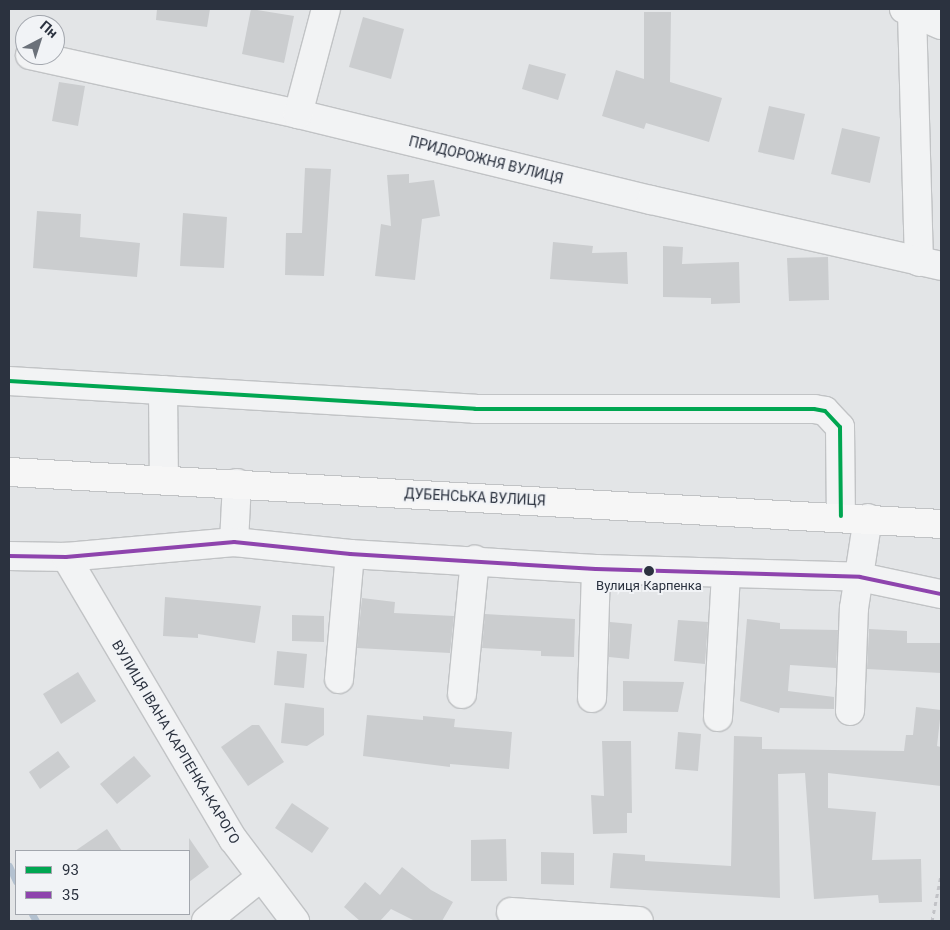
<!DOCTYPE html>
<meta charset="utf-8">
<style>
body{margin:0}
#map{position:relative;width:950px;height:930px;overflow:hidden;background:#e3e5e7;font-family:Roboto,sans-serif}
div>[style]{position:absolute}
.stream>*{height:7px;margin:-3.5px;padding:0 3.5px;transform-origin:3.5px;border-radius:3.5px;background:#b3c1d0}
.building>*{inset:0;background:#cbcdcf}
.path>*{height:3px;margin-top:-1.5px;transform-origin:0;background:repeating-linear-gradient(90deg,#c2c3c7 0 4px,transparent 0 8px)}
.roads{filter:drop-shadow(1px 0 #c1c3c5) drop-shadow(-1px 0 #c1c3c5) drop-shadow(0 1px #c1c3c5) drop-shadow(0 -1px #c1c3c5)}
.minor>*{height:28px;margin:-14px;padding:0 14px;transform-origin:14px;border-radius:14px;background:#f2f3f4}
.major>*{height:28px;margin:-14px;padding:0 14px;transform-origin:14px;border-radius:14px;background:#f6f6f6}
.bus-1>*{height:4px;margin:-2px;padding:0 2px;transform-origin:2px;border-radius:2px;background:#00a651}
.bus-2>*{height:4px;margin:-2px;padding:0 2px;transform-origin:2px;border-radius:2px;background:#8e44ad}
.dots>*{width:14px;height:14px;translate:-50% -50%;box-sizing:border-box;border:2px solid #f1f3f6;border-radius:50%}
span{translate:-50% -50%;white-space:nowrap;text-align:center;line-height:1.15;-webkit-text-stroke:4px #f1f3f6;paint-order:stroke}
.bus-label{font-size:13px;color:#2b323f}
.street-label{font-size:14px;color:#2b323f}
.frame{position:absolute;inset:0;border:10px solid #2b323f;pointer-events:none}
.legend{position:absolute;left:15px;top:850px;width:175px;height:65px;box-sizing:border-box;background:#f1f3f6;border:1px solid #a2a6ad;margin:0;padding:6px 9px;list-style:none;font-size:15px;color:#2b323f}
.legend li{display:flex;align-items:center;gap:10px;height:25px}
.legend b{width:25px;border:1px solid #a2a6ad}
.north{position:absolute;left:15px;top:15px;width:50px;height:50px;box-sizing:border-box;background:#f1f3f6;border:1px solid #a2a6ad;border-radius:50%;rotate:40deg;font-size:14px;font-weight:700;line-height:20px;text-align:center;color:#2b323f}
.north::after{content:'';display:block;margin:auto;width:18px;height:22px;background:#6b717a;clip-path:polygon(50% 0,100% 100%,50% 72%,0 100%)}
</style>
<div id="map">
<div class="stream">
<div style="left:9px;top:866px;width:17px;rotate:65deg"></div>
<div style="left:32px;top:914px;width:8px;rotate:60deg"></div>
</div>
<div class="building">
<div style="clip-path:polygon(157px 9px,210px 9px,207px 27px,156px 20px)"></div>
<div style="clip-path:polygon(251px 9px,294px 16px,284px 63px,242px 54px)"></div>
<div style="clip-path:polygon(644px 12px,671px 12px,670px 82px,722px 98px,709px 142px,646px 123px,644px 129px,602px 116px,616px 70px,644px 79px)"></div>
<div style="clip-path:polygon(363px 17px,404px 29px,391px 79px,349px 67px)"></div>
<div style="clip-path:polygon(529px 64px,566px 74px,558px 100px,522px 89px)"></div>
<div style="clip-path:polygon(59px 82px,85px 86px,78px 126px,52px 121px)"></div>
<div style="clip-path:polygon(769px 106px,805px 114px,794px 160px,758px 152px)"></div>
<div style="clip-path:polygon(842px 128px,880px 137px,870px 183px,831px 174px)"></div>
<div style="clip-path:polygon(305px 168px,331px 169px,324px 276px,285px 275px,286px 233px,302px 233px)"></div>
<div style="clip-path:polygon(409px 174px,409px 183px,434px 180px,440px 216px,422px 219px,415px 280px,375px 276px,381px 224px,391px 226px,387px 175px)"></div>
<div style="clip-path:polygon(37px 211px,81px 214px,80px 237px,140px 243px,137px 277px,33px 268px)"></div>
<div style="clip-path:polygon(183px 213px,227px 217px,224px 268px,180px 266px)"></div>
<div style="clip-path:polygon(553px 242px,593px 246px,592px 253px,627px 252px,628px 284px,550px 279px)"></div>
<div style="clip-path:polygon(663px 246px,683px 247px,682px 264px,739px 262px,740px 303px,711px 304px,711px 298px,663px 297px)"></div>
<div style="clip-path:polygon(828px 257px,829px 300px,789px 301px,787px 258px)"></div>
<div style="clip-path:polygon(165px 597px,261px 606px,255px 643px,198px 634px,198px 638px,163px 636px)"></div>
<div style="clip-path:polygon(362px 598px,395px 602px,394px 613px,454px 616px,450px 653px,357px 648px)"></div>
<div style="clip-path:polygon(485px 614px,575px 619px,574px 657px,541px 656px,541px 651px,482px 648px)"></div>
<div style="clip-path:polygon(292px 615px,324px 616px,324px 642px,292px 641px)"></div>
<div style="clip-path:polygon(747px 619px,780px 623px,780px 629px,838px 630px,836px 668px,790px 665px,788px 691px,834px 697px,834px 709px,780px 708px,779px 713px,740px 701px)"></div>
<div style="clip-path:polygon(678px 620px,708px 622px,705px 664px,674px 661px)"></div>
<div style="clip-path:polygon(610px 622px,632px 624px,629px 659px,609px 657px)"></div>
<div style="clip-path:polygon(869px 629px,907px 631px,907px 643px,941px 643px,941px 673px,867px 669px)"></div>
<div style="clip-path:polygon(277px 651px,307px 654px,304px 688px,274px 685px)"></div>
<div style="clip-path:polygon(78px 672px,96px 701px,61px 724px,43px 694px)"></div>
<div style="clip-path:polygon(623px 681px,684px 682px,678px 712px,623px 711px)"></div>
<div style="clip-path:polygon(285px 703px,324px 708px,324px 735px,307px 746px,281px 743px)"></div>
<div style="clip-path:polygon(916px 707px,941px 710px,937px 746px,941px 747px,941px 786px,828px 773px,828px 808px,876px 812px,872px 860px,921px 859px,922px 902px,879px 903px,878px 895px,814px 899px,805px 773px,778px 774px,780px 898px,610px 888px,613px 853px,645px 855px,645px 861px,731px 866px,734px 736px,762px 737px,762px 749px,904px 751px,906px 735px,913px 735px)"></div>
<div style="clip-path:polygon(367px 715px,423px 720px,423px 716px,455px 719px,454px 727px,512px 732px,509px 769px,450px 764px,450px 767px,363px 756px)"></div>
<div style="clip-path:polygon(252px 725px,259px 725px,284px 762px,248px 786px,221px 747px)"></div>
<div style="clip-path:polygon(678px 732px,701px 734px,698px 771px,675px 769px)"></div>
<div style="clip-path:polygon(602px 741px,631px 741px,632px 813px,627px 813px,627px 833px,593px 834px,591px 795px,604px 796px)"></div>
<div style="clip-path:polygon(58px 751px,70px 767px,40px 789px,29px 772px)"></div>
<div style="clip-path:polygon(134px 756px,151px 776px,117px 804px,100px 784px)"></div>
<div style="clip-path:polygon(292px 803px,329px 828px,312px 853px,275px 828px)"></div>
<div style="clip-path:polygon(107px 829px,122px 851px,75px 851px)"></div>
<div style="clip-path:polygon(189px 838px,209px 867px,189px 882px)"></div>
<div style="clip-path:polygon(506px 839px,507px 881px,471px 881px,471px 840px)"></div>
<div style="clip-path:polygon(541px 852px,574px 853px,574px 885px,541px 884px)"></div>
<div style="clip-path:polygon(402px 867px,431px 890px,453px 902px,442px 921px,415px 921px,391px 909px,380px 921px,360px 921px,344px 907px,365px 882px,380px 895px)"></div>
</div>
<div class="path">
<div style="left:932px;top:921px;width:47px;rotate:-78.9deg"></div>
</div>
<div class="roads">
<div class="minor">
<div style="left:904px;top:9px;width:40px;rotate:23.4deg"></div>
<div style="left:912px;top:12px;width:250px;rotate:88.4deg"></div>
<div style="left:30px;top:55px;width:274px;rotate:12.4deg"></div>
<div style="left:298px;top:114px;width:363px;rotate:13.7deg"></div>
<div style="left:651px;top:200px;width:297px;rotate:12.8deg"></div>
<div style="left:298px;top:114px;width:109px;rotate:-75.1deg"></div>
<div style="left:9px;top:381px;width:467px;rotate:3.4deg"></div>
<div style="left:475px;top:409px;width:339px"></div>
<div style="left:814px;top:409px;width:11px;rotate:10deg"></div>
<div style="left:825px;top:411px;width:22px;rotate:47deg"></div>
<div style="left:840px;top:427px;width:89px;rotate:89.4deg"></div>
<div style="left:163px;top:390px;width:90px;rotate:89.4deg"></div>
<div style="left:234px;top:542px;width:59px;rotate:-87.1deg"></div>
<div style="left:9px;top:556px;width:57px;rotate:1deg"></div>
<div style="left:66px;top:557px;width:169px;rotate:-5.1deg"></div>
<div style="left:234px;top:542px;width:117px;rotate:5.9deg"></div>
<div style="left:350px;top:554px;width:246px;rotate:3.5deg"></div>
<div style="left:596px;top:569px;width:264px;rotate:1.7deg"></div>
<div style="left:860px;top:577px;width:83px;rotate:11.9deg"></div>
<div style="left:66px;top:557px;width:328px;rotate:59.4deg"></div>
<div style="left:233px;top:839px;width:103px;rotate:52.9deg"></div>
<div style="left:339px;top:679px;width:125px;rotate:-85deg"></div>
<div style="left:462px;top:694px;width:135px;rotate:-84.5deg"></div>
<div style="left:592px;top:698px;width:129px;rotate:-88.2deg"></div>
<div style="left:850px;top:711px;width:103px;rotate:-87.8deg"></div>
<div style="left:854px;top:608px;width:91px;rotate:-81.2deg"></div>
<div style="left:718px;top:717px;width:144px;rotate:-86.8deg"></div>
<div style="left:511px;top:912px;width:128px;rotate:4deg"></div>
<div style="left:206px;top:921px;width:70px;rotate:-38.7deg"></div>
</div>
<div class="major">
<div style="left:9px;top:472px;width:933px;rotate:3.19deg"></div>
</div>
</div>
<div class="bus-1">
<div style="left:9px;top:381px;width:467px;rotate:3.4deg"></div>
<div style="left:475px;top:409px;width:339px"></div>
<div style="left:814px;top:409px;width:11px;rotate:10deg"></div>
<div style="left:825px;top:411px;width:22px;rotate:47deg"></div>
<div style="left:840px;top:427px;width:89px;rotate:89.4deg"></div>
</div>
<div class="bus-2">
<div style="left:9px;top:556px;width:57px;rotate:1deg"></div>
<div style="left:66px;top:557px;width:169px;rotate:-5.1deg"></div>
<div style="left:234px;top:542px;width:117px;rotate:5.9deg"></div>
<div style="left:350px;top:554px;width:246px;rotate:3.5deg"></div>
<div style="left:596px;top:569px;width:264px;rotate:1.7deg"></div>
<div style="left:860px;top:577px;width:83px;rotate:11.9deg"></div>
</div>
<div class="dots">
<div style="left:649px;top:571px;background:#2b323f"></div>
</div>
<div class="bus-label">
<span style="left:649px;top:586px">Вулиця Карпенка</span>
</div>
<div class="street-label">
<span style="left:486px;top:160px;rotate:14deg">ПРИДОРОЖНЯ ВУЛИЦЯ</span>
<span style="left:475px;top:497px;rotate:3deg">ДУБЕНСЬКА ВУЛИЦЯ</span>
<span style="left:176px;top:742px;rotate:59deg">ВУЛИЦЯ ІВАНА КАРПЕНКА-КАРОГО</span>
</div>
<div class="frame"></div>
<ul class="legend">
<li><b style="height:6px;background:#00a651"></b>93</li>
<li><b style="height:6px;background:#8e44ad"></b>35</li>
</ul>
<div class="north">Пн</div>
</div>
